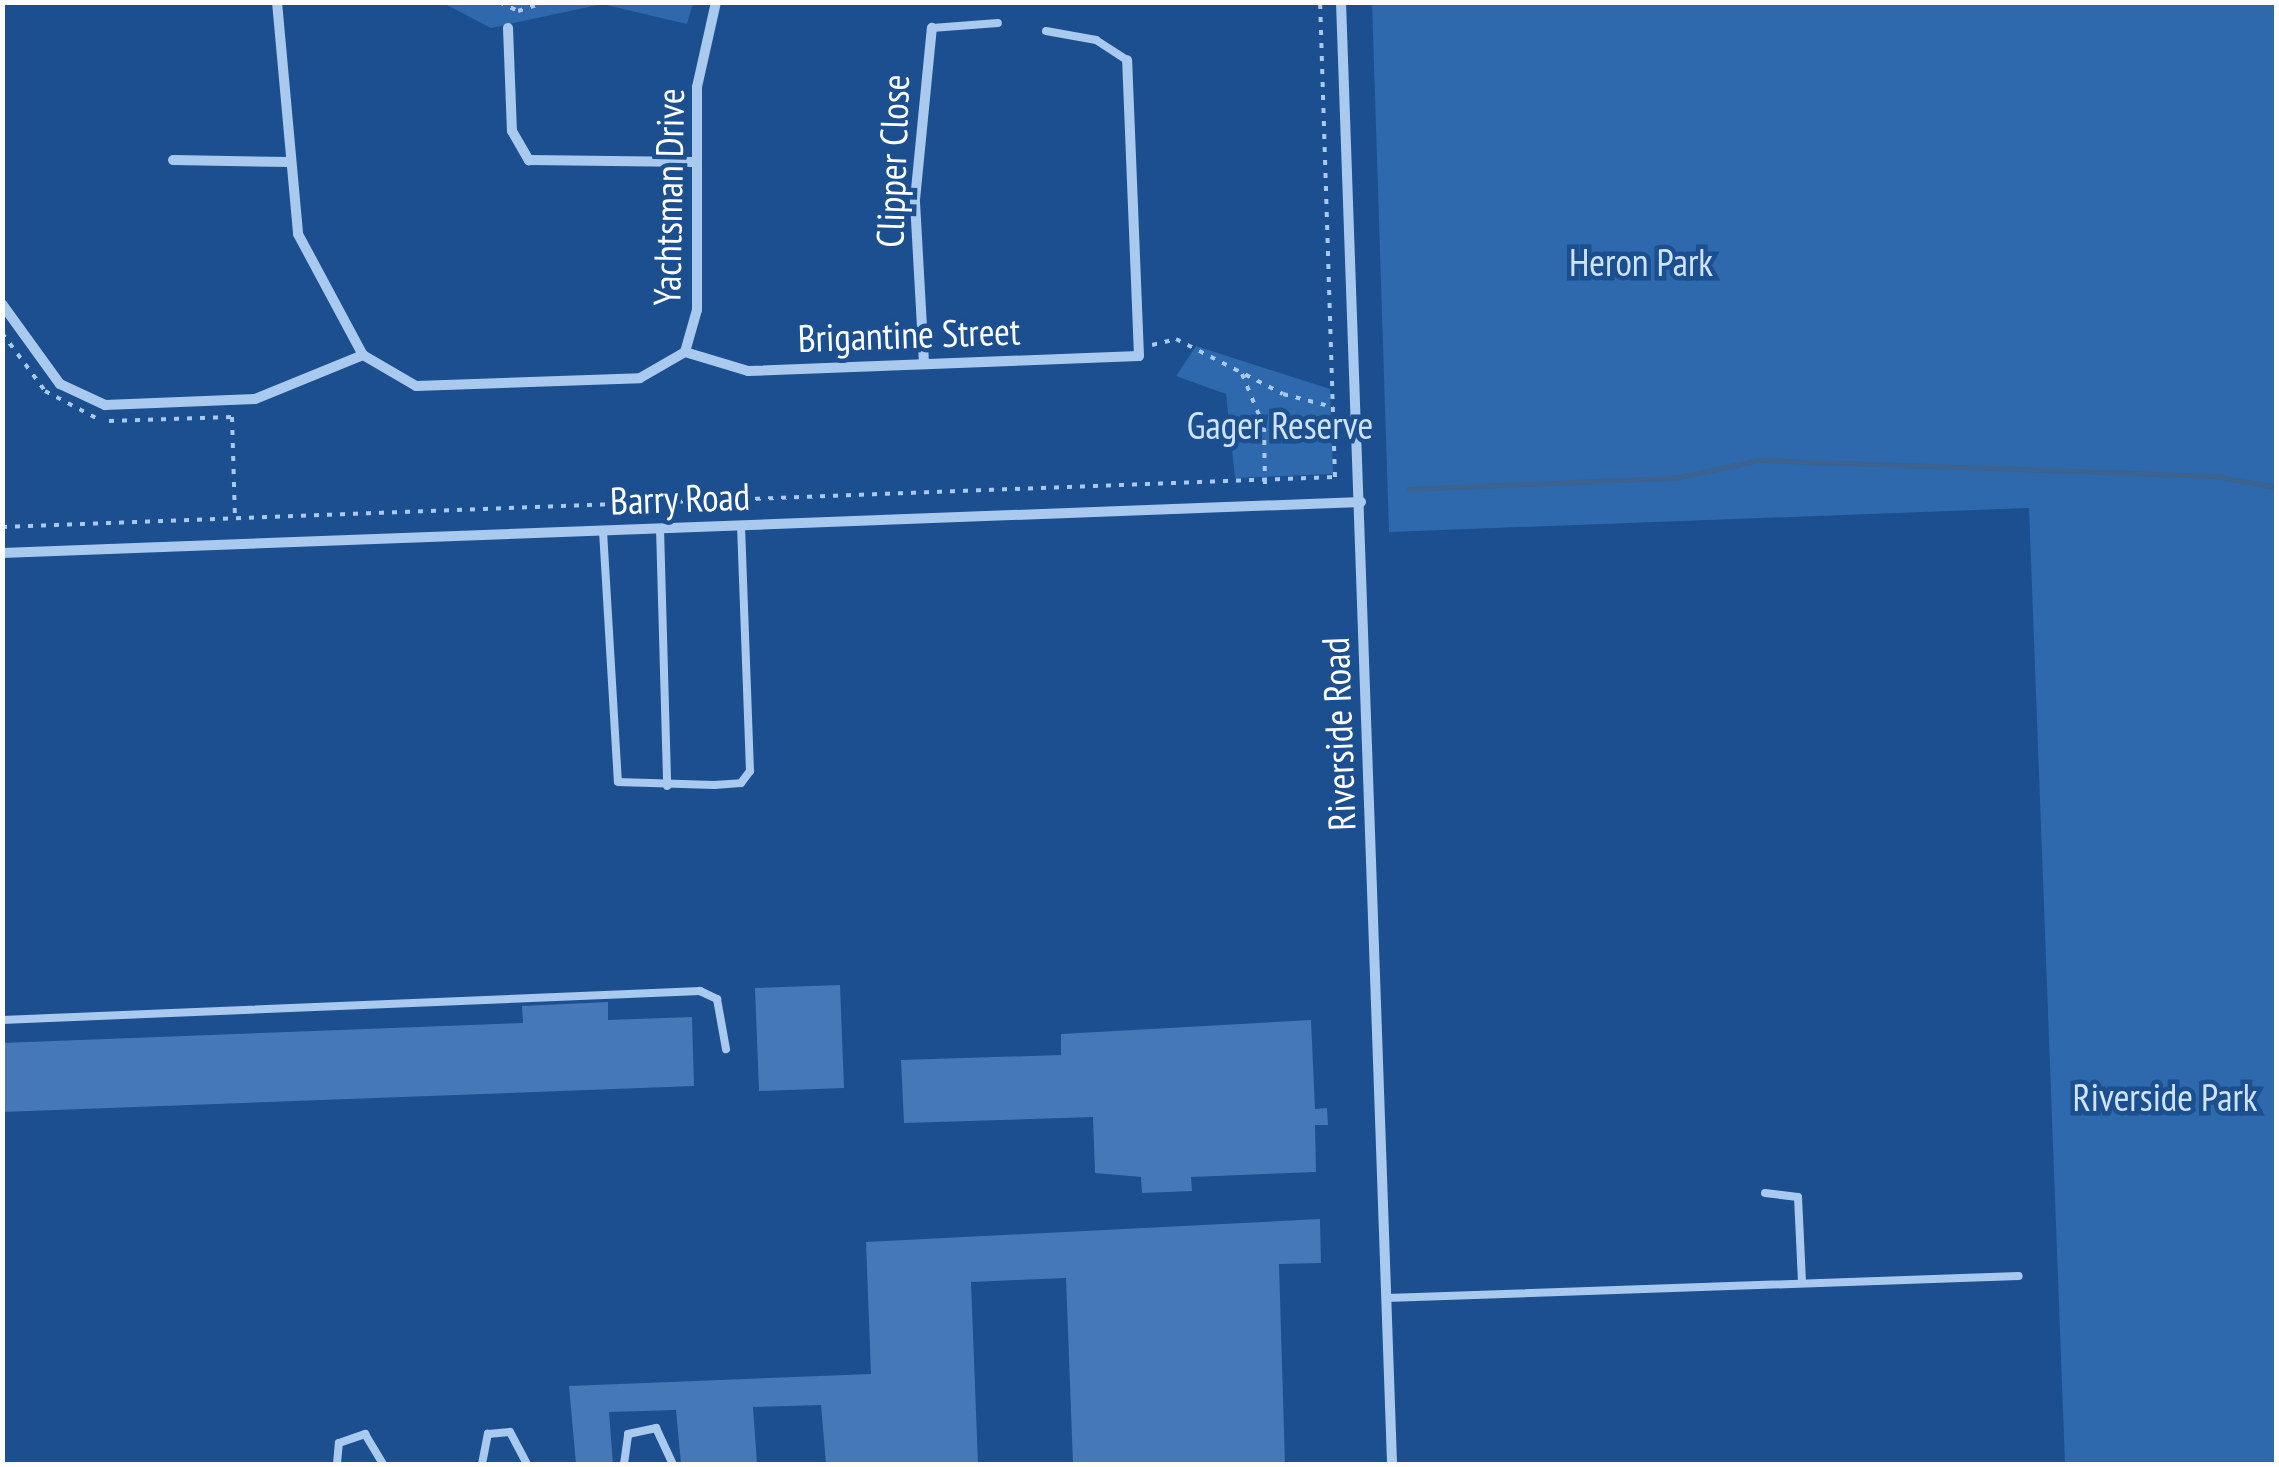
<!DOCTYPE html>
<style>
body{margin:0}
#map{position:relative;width:2279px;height:1467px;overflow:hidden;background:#1b4f8f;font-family:"PT Sans Narrow",sans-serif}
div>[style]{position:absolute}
.green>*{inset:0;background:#2e69ad}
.stream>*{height:5px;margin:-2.5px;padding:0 2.5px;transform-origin:2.5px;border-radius:2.5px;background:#3c6290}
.building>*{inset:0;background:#4478b7}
.path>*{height:4px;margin-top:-2px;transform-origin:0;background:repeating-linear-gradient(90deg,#a9c9ee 0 5px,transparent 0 13px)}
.service>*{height:8px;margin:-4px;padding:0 4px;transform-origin:4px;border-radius:4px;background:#a9c9ee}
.minor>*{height:10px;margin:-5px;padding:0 5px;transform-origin:5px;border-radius:5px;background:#a9c9ee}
span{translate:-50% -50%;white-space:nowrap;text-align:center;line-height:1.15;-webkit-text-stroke:9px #1b4f8f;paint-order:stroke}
.street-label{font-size:38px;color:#fff}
.park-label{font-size:38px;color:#cfe3fa}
.frame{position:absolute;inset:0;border:5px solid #fff;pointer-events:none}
</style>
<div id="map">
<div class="green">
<div style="clip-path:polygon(443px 3px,693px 3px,687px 24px,602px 4px,491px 28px)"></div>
<div style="clip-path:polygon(1372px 3px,2276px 3px,2276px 1464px,2065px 1464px,2029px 508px,1389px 532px)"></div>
<div style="clip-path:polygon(1196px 346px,1330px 389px,1333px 474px,1235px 478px,1226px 394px,1176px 376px)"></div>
</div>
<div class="stream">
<div style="left:1409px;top:489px;width:266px;rotate:-2.4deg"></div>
<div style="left:1675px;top:478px;width:86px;rotate:-12.1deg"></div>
<div style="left:1759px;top:460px;width:455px;rotate:2deg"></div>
<div style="left:2214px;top:476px;width:63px;rotate:10.1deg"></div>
</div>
<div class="building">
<div style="clip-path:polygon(840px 985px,844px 1088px,759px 1091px,755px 988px)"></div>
<div style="clip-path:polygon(608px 1002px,608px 1020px,692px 1017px,694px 1086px,2px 1112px,2px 1043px,523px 1023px,522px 1006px)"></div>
<div style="clip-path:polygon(1311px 1020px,1315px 1109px,1327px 1108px,1328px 1125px,1315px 1125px,1316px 1172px,1191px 1177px,1192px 1191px,1142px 1193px,1141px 1177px,1095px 1173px,1093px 1117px,904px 1123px,901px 1060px,1061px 1055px,1061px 1034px)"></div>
<div style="clip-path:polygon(1320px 1219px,1321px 1263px,1279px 1264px,1285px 1464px,1073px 1464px,1066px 1278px,971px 1282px,978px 1464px,826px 1464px,821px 1405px,753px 1407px,757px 1464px,681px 1464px,676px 1410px,609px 1412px,613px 1464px,576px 1464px,569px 1386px,871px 1374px,866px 1242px)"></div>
</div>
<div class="path">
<div style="left:499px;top:2px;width:21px;rotate:25deg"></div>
<div style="left:518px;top:11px;width:28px;rotate:-18deg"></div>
<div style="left:2px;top:333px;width:72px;rotate:53.4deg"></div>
<div style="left:45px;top:391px;width:62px;rotate:27.8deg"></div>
<div style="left:1152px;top:345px;width:25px;rotate:-14deg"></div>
<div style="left:1176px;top:339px;width:120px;rotate:27.2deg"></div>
<div style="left:1283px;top:394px;width:52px;rotate:14.6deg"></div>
<div style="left:1242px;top:374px;width:57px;rotate:67.5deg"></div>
<div style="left:1264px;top:427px;width:57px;rotate:89deg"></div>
<div style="left:109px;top:421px;width:123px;rotate:-1.9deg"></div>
<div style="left:232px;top:417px;width:102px;rotate:88.3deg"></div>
<div style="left:2px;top:527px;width:1334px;rotate:-2.15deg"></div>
<div style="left:1335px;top:477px;width:475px;rotate:-91.8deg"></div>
</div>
<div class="service">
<div style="left:932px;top:28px;width:66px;rotate:-4.3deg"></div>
<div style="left:1046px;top:31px;width:51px;rotate:10.2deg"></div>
<div style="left:1096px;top:40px;width:37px;rotate:33deg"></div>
<div style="left:660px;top:528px;width:258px;rotate:88.4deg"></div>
<div style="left:603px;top:531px;width:251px;rotate:86.6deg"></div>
<div style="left:618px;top:782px;width:96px;rotate:1.8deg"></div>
<div style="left:714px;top:785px;width:27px;rotate:-4deg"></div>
<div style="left:741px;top:783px;width:15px;rotate:-53deg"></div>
<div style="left:750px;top:771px;width:246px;rotate:-92.1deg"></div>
<div style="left:2px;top:1020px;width:699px;rotate:-2.38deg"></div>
<div style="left:700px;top:991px;width:19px;rotate:25deg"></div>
<div style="left:717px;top:999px;width:51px;rotate:79.8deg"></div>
<div style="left:1765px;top:1193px;width:33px;rotate:7deg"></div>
<div style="left:1798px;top:1197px;width:86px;rotate:87.3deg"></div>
<div style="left:1387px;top:1298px;width:632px;rotate:-1.99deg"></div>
<div style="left:337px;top:1464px;width:21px;rotate:-85deg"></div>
<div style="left:339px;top:1443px;width:28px;rotate:-19deg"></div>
<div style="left:365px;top:1434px;width:35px;rotate:59deg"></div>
<div style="left:482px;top:1464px;width:31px;rotate:-79deg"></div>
<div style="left:488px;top:1434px;width:22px;rotate:-5deg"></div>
<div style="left:510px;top:1432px;width:36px;rotate:62deg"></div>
<div style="left:624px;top:1464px;width:30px;rotate:-82deg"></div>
<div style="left:628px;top:1434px;width:29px;rotate:-12deg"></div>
<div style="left:656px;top:1428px;width:40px;rotate:65deg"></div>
</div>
<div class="minor">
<div style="left:277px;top:2px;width:233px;rotate:84.8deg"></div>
<div style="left:298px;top:234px;width:137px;rotate:61.8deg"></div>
<div style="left:363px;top:355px;width:61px;rotate:30.3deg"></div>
<div style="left:416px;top:386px;width:224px;rotate:-2deg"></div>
<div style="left:640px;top:378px;width:52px;rotate:-30deg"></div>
<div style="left:685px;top:352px;width:44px;rotate:-74.1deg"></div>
<div style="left:697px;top:310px;width:223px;rotate:-90deg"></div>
<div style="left:697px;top:87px;width:87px;rotate:-77.4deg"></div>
<div style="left:1341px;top:2px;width:1463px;rotate:88deg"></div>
<div style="left:508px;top:28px;width:103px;rotate:87.8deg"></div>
<div style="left:512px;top:131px;width:34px;rotate:60deg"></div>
<div style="left:529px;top:160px;width:164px;rotate:0.7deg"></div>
<div style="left:173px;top:160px;width:116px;rotate:1deg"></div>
<div style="left:2px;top:304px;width:99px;rotate:54.1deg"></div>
<div style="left:60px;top:384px;width:50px;rotate:25deg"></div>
<div style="left:105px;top:405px;width:150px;rotate:-2.3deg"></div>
<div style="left:255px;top:399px;width:117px;rotate:-22.2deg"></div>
<div style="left:685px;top:352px;width:66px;rotate:16.8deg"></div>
<div style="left:748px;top:371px;width:391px;rotate:-2.2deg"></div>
<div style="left:1139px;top:356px;width:296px;rotate:-92.3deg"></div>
<div style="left:924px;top:363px;width:163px;rotate:-93.2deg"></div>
<div style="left:915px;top:200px;width:173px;rotate:-84.4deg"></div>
<div style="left:2px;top:553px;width:1360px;rotate:-2.15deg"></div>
</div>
<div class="street-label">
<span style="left:892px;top:161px;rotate:-88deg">Clipper Close</span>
<span style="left:668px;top:197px;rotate:-89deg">Yachtsman Drive</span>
<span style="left:909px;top:334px;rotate:-2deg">Brigantine Street</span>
<span style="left:680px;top:498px;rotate:-2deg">Barry Road</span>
<span style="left:1338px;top:734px;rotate:-92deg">Riverside Road</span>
</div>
<div class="park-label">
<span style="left:1641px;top:262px">Heron Park</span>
<span style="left:1280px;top:425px">Gager Reserve</span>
<span style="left:2165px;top:1097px">Riverside Park</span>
</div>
<div class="frame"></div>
</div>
